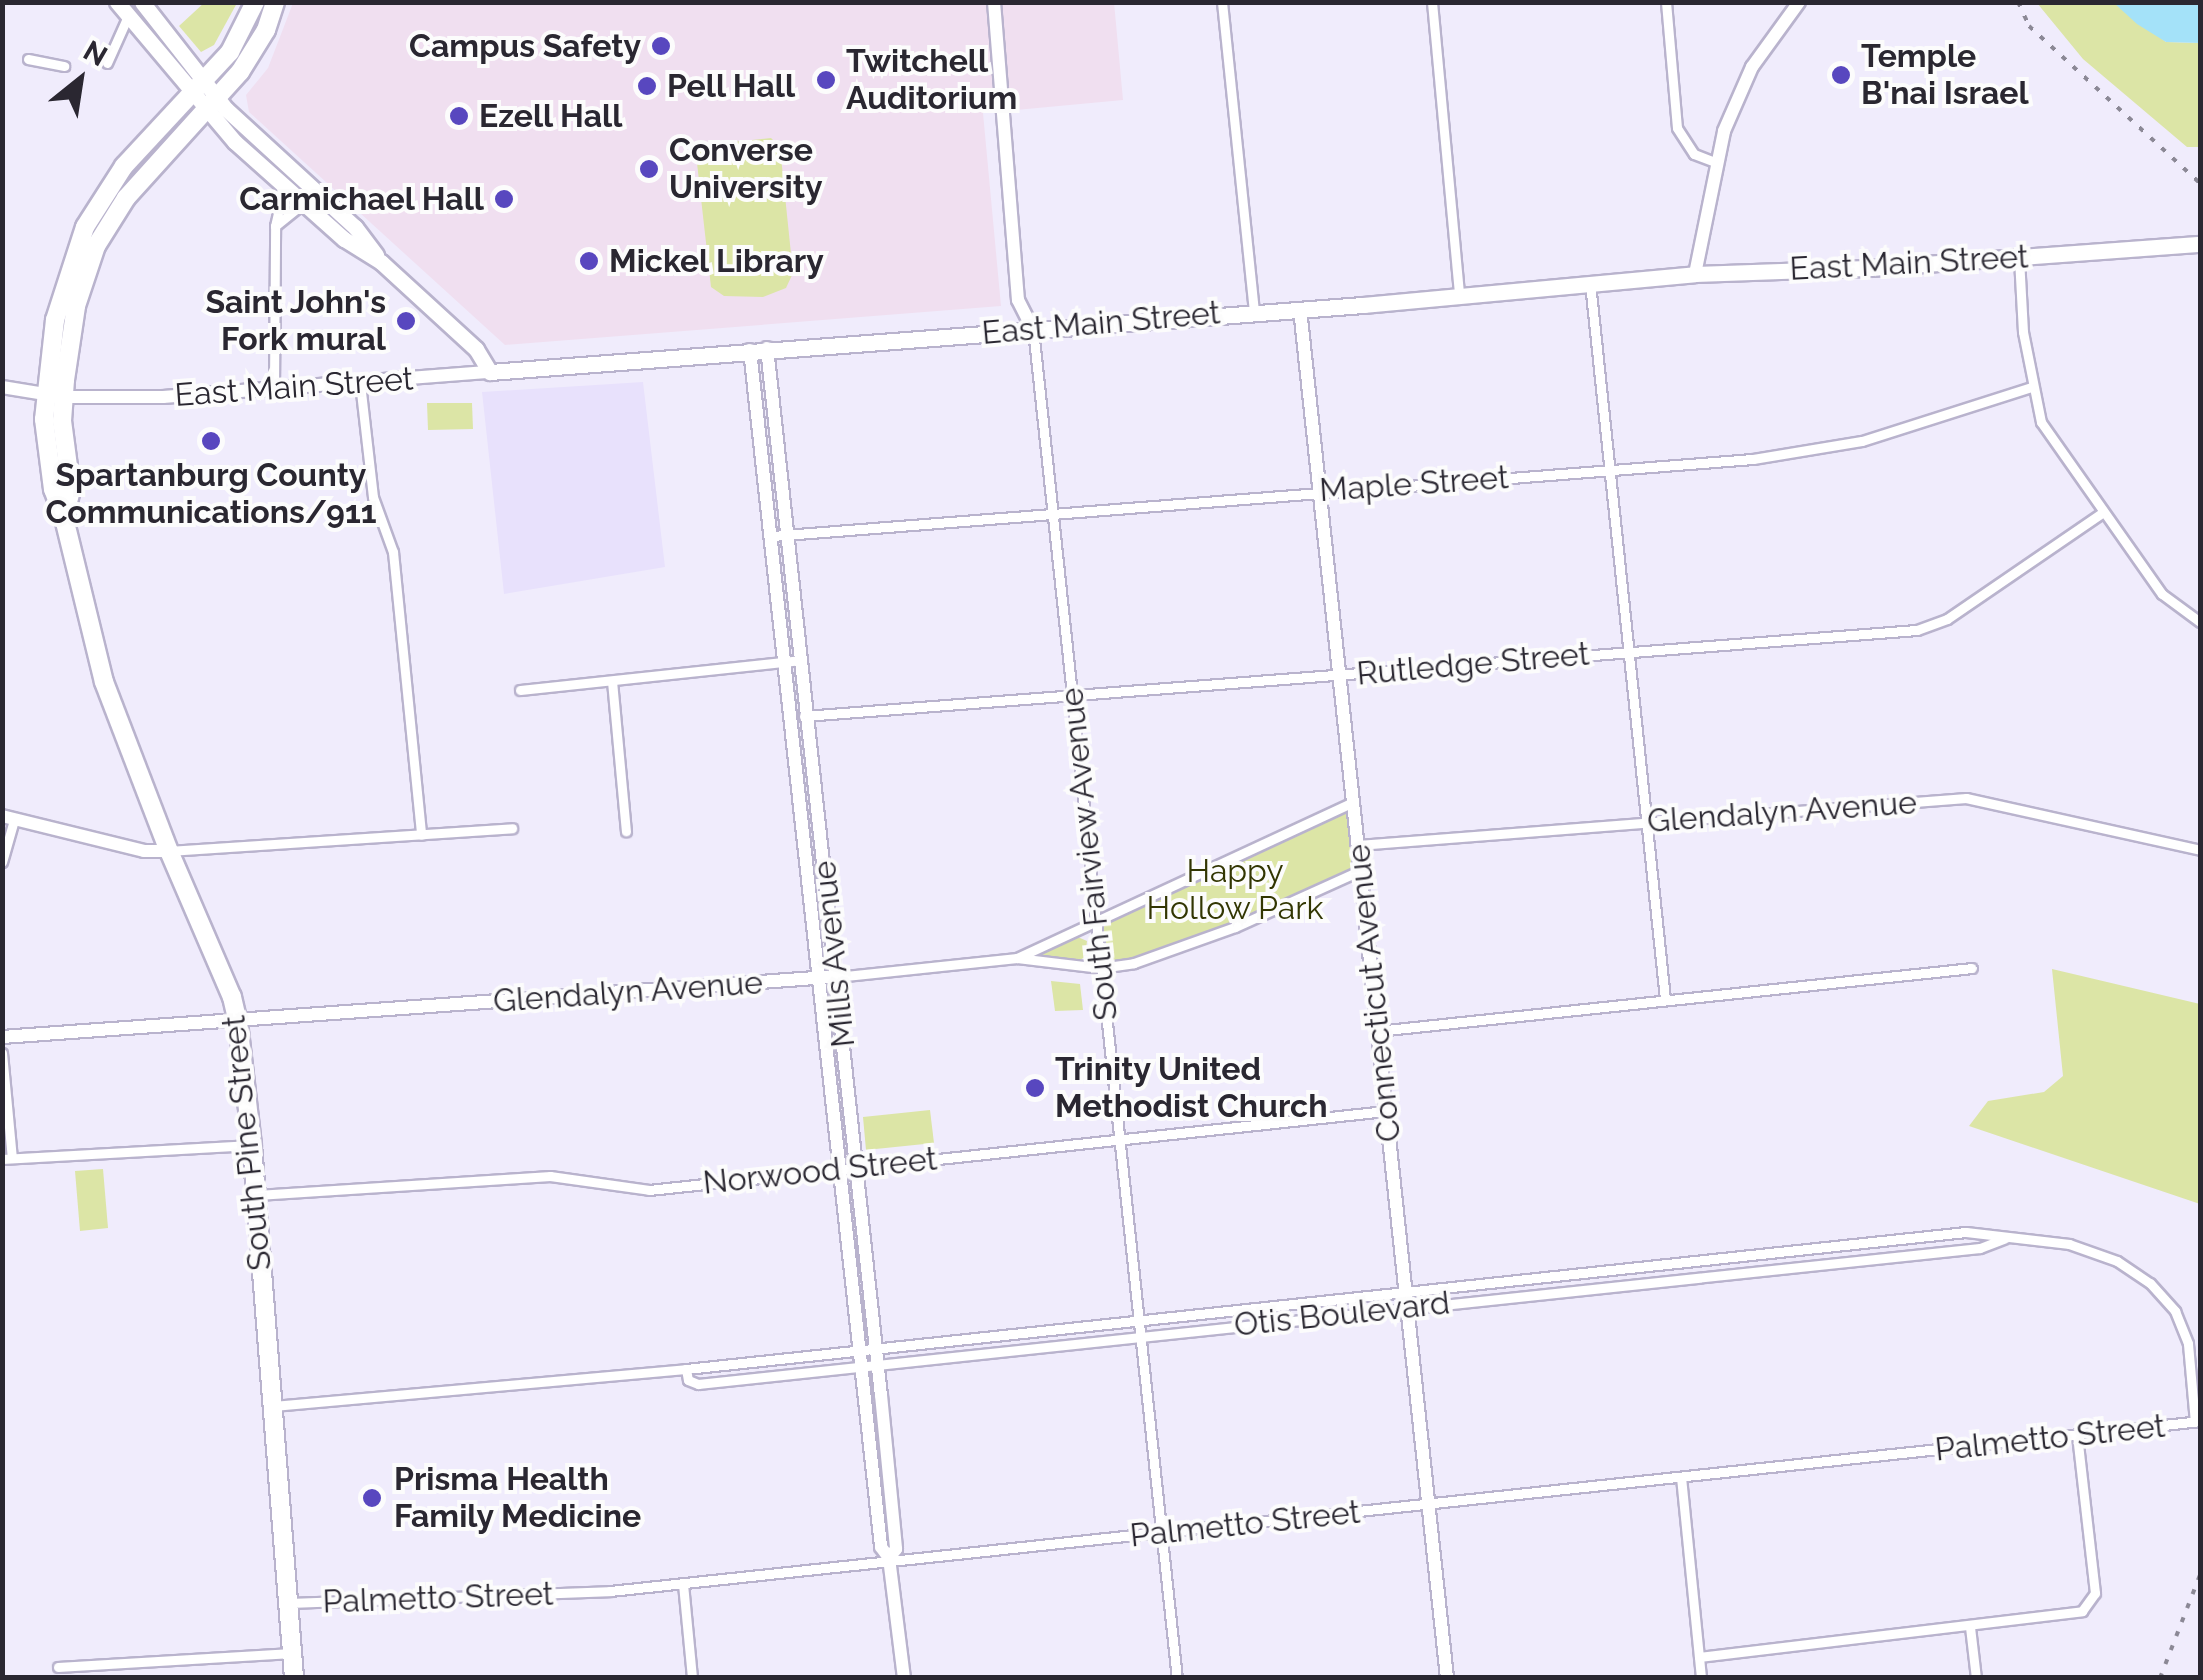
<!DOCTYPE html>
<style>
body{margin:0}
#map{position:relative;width:2203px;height:1680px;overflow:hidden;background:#f0ecfc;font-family:Raleway,sans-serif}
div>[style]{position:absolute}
.built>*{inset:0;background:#e8e1fc}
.education>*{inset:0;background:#f0dff0}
.green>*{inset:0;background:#dce5a6}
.water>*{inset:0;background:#a4e2f9}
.roads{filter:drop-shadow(2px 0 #b9b3cd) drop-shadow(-2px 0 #b9b3cd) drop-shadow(0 2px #b9b3cd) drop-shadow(0 -2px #b9b3cd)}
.street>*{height:9px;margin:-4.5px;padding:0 4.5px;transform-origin:4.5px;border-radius:4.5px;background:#fff}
.secondary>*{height:12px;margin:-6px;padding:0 6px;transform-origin:6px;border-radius:6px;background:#fff}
.primary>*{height:15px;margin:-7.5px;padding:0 7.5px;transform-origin:7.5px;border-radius:7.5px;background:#fff}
.highway>*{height:18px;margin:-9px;padding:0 9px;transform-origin:9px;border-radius:9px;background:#fff}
.rail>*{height:4px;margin-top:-2px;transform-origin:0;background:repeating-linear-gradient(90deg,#8b8895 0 5px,transparent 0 15px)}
.dots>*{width:28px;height:28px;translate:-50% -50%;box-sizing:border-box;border:5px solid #fcfcfc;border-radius:50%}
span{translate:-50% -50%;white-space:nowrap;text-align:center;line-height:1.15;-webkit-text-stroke:8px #fcfcfc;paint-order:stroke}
.poi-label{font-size:32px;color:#2a2731;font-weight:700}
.right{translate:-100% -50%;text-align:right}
.left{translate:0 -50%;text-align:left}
.street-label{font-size:32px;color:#2a2731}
.park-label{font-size:32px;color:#323602}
.frame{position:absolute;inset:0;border:5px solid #2a2731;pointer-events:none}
.north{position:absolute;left:30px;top:30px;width:100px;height:100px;-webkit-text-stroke:8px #fcfcfc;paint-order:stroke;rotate:30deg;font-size:28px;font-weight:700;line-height:40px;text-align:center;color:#2a2731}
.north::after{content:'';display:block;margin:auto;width:35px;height:45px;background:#2a2731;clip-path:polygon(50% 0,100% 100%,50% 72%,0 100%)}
</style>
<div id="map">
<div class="built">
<div style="clip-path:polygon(643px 382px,665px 567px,504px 594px,482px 392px)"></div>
</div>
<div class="education">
<div style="clip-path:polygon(1114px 2px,1123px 100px,983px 113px,1001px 306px,505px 345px,249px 112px,246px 95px,268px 68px,293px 3px)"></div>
</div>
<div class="green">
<div style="clip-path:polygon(205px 2px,237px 3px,214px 45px,201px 52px,179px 26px)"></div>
<div style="clip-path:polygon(2037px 3px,2114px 3px,2166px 42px,2200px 43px,2200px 147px,2187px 147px,2083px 59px)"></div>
<div style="clip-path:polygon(771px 138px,780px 147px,793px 273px,786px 288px,763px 297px,724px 296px,711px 287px,696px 154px,704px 145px)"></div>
<div style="clip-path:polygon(427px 403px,472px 403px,473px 429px,428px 430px)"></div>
<div style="clip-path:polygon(1353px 802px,1361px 870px,1158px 957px,1100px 968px,1095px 919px)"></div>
<div style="clip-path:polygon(1073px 935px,1087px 941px,1085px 957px,1078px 961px,1038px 956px)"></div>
<div style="clip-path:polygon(2052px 969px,2200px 1004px,2200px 1204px,1969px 1126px,1988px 1101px,2044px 1092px,2063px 1076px)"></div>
<div style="clip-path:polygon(1051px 981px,1080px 984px,1083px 1010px,1055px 1011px)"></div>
<div style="clip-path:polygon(930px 1110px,934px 1143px,866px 1150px,863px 1117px)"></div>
<div style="clip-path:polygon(103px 1169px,108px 1228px,80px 1231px,75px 1171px)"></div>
</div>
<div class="water">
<div style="clip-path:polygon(2114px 3px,2200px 3px,2200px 43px,2166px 42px,2137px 24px)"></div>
</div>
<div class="roads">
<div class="street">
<div style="left:1222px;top:2px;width:311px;rotate:84.1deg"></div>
<div style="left:1432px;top:2px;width:294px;rotate:84.7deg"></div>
<div style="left:1666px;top:2px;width:126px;rotate:85deg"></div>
<div style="left:1677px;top:128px;width:31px;rotate:57deg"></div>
<div style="left:1694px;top:154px;width:22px;rotate:21deg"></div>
<div style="left:28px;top:59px;width:37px;rotate:11deg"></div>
<div style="left:107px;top:63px;width:51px;rotate:-65.9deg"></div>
<div style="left:275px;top:226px;width:53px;rotate:-38.8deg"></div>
<div style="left:2019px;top:258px;width:74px;rotate:86.9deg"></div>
<div style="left:2023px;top:332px;width:92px;rotate:78.7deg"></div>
<div style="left:2041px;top:422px;width:210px;rotate:54.9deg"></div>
<div style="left:2162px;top:594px;width:47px;rotate:36.4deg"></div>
<div style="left:1590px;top:283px;width:720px;rotate:84.02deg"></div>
<div style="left:1033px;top:329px;width:1357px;rotate:83.91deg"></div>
<div style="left:360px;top:383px;width:115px;rotate:83.5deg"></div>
<div style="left:373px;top:497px;width:59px;rotate:70deg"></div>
<div style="left:393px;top:552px;width:284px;rotate:84.3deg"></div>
<div style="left:274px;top:388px;width:162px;rotate:-89.6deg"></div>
<div style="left:275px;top:226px;width:40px;rotate:-77deg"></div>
<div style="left:772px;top:536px;width:984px;rotate:-4.49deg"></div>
<div style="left:1753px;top:459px;width:110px;rotate:-9.4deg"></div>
<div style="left:1862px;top:441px;width:177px;rotate:-17.7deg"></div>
<div style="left:612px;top:681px;width:151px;rotate:84.7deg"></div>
<div style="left:520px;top:690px;width:281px;rotate:-6.1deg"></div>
<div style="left:804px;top:716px;width:1116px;rotate:-4.42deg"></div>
<div style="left:1917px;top:630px;width:32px;rotate:-20deg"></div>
<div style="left:1947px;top:619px;width:189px;rotate:-34.4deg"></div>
<div style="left:1358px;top:845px;width:610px;rotate:-4.42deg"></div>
<div style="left:1966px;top:798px;width:240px;rotate:12.5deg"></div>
<div style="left:169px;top:851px;width:344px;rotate:-3.8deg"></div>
<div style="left:2px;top:862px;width:44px;rotate:-74.1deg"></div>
<div style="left:1017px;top:958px;width:370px;rotate:-24.9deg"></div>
<div style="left:836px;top:977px;width:182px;rotate:-6deg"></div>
<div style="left:1017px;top:958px;width:84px;rotate:6.9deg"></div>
<div style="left:1100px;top:968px;width:34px;rotate:-8deg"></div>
<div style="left:1134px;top:963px;width:107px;rotate:-19.6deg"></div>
<div style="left:1235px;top:927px;width:138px;rotate:-24.3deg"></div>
<div style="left:1377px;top:1031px;width:598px;rotate:-6.04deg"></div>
<div style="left:2px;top:1053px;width:105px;rotate:84.6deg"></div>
<div style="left:2px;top:1159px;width:250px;rotate:-3.2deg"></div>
<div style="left:257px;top:1195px;width:294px;rotate:-3.7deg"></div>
<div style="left:550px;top:1176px;width:100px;rotate:8deg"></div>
<div style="left:649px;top:1190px;width:741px;rotate:-6.12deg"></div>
<div style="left:686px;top:1369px;width:11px;rotate:80deg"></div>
<div style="left:688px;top:1380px;width:11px;rotate:22deg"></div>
<div style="left:698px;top:1384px;width:1289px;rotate:-6.06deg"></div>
<div style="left:1980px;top:1248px;width:26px;rotate:-21deg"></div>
<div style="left:272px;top:1406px;width:416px;rotate:-5.1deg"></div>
<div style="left:686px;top:1369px;width:1287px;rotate:-6.11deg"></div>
<div style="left:1966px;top:1232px;width:104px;rotate:6.6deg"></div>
<div style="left:2069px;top:1244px;width:51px;rotate:19.5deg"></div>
<div style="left:2117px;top:1261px;width:40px;rotate:34deg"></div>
<div style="left:2150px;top:1283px;width:38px;rotate:48deg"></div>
<div style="left:2175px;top:1311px;width:35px;rotate:68deg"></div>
<div style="left:2188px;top:1344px;width:78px;rotate:84.9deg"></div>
<div style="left:1681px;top:1477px;width:202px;rotate:84.3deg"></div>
<div style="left:683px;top:1584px;width:94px;rotate:84.5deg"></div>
<div style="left:287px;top:1603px;width:323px;rotate:-2.1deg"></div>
<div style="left:610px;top:1591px;width:1599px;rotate:-6.1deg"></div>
<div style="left:1970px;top:1627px;width:51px;rotate:83.3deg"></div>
<div style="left:1699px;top:1657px;width:386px;rotate:-6.8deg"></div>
<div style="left:2082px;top:1611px;width:22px;rotate:-54deg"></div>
<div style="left:2095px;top:1593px;width:159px;rotate:-96.5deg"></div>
<div style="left:58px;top:1667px;width:234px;rotate:-3.4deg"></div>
</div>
<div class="secondary">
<div style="left:994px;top:2px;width:299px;rotate:85.4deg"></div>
<div style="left:1018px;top:300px;width:33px;rotate:63deg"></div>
<div style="left:1695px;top:274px;width:146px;rotate:-78.5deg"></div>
<div style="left:1724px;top:131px;width:70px;rotate:-66.4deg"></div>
<div style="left:1752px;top:67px;width:80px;rotate:-54.1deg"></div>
<div style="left:1300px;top:309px;width:1377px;rotate:83.87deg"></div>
<div style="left:767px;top:348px;width:1053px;rotate:83.79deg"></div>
<div style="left:881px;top:1395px;width:155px;rotate:84.4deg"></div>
<div style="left:896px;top:1549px;width:11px;rotate:128deg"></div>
<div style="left:750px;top:350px;width:1204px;rotate:83.75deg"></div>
<div style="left:881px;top:1547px;width:14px;rotate:54deg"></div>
<div style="left:889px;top:1558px;width:121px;rotate:82.9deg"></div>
<div style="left:2px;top:387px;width:62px;rotate:9.3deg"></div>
<div style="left:63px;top:397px;width:100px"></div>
<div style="left:163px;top:397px;width:328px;rotate:-4.4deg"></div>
<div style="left:2px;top:816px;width:146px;rotate:13.8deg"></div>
<div style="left:144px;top:851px;width:25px"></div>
<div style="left:2px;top:1037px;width:829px;rotate:-4.15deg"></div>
</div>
<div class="primary">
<div style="left:117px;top:2px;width:183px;rotate:49.9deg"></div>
<div style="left:235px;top:142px;width:146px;rotate:41.7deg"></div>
<div style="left:344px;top:239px;width:44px;rotate:31.9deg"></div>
<div style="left:381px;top:262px;width:129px;rotate:42.5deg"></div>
<div style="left:476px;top:349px;width:27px;rotate:59deg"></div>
<div style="left:490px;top:372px;width:876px;rotate:-4.39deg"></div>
<div style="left:1363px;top:305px;width:333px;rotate:-5.3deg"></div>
<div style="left:1695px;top:274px;width:176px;rotate:-2deg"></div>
<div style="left:1871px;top:268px;width:330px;rotate:-4.2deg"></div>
<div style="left:142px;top:2px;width:136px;rotate:51.9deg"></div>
<div style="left:226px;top:109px;width:175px;rotate:42.5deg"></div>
<div style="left:355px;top:227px;width:35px;rotate:53deg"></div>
</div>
<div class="highway">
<div style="left:255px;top:2px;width:56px;rotate:116.6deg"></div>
<div style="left:230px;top:52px;width:156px;rotate:132.9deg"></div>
<div style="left:124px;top:166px;width:72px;rotate:122.6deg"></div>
<div style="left:85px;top:227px;width:98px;rotate:107.9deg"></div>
<div style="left:55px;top:320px;width:100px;rotate:96.3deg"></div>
<div style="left:44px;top:419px;width:71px;rotate:82.7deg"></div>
<div style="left:53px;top:489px;width:31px;rotate:69deg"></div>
<div style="left:64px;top:518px;width:169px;rotate:76.3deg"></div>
<div style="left:104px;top:682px;width:181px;rotate:69deg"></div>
<div style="left:169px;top:851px;width:159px;rotate:66.7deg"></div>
<div style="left:232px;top:997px;width:26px;rotate:77deg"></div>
<div style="left:238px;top:1022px;width:124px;rotate:83.5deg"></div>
<div style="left:252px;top:1145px;width:535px;rotate:85.49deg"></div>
<div style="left:64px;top:518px;width:30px;rotate:-76deg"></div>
<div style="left:71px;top:489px;width:69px;rotate:-97.5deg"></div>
<div style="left:62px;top:421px;width:41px;rotate:-85.8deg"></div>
<div style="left:65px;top:380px;width:75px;rotate:-81.5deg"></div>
<div style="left:76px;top:306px;width:63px;rotate:-71.6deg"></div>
<div style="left:96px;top:246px;width:57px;rotate:-58deg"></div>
<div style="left:126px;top:198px;width:170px;rotate:-47.9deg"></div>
<div style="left:240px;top:72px;width:49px;rotate:-58.2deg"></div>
<div style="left:266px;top:30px;width:29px;rotate:-72deg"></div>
</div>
</div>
<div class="rail">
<div style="left:2018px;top:2px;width:26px;rotate:65deg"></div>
<div style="left:2029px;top:26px;width:232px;rotate:42.6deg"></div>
<div style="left:2160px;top:1678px;width:110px;rotate:-68.8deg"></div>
</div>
<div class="dots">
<div style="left:661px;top:46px;background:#5847bf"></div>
<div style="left:1841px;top:75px;background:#5847bf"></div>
<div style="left:826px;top:80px;background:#5847bf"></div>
<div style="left:647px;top:86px;background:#5847bf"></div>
<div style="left:459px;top:116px;background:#5847bf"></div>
<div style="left:649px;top:169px;background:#5847bf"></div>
<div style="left:504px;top:199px;background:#5847bf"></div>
<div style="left:589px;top:261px;background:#5847bf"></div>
<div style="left:406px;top:321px;background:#5847bf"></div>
<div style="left:211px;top:441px;background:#5847bf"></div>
<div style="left:1035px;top:1088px;background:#5847bf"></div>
<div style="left:372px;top:1498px;background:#5847bf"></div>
</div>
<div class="poi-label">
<span class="right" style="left:641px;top:46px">Campus Safety</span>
<span class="left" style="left:1861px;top:75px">Temple<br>B'nai Israel</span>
<span class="left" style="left:846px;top:80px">Twitchell<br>Auditorium</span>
<span class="left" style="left:667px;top:86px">Pell Hall</span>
<span class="left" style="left:479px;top:116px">Ezell Hall</span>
<span class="left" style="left:669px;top:169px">Converse<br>University</span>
<span class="right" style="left:484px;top:199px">Carmichael Hall</span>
<span class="left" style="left:609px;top:261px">Mickel Library</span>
<span class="right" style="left:386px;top:321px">Saint John's<br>Fork mural</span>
<span style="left:211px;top:494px">Spartanburg County<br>Communications/911</span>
<span class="left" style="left:1055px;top:1088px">Trinity United<br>Methodist Church</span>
<span class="left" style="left:394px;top:1498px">Prisma Health<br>Family Medicine</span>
</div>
<div class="street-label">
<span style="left:1909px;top:263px;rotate:-3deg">East Main Street</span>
<span style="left:1101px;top:323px;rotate:-5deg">East Main Street</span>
<span style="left:294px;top:387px;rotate:-4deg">East Main Street</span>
<span style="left:1414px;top:484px;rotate:-4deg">Maple Street</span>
<span style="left:1473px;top:664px;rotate:-5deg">Rutledge Street</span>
<span style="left:1782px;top:812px;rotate:-4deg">Glendalyn Avenue</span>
<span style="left:1089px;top:854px;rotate:-96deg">South Fairview Avenue</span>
<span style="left:834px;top:954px;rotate:-96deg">Mills Avenue</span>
<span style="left:628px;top:992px;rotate:-4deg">Glendalyn Avenue</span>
<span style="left:1374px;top:993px;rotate:-96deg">Connecticut Avenue</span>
<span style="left:247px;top:1143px;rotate:-96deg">South Pine Street</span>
<span style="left:820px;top:1171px;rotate:-6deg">Norwood Street</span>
<span style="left:1342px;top:1314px;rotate:-6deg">Otis Boulevard</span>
<span style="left:2050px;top:1438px;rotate:-6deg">Palmetto Street</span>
<span style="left:1245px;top:1524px;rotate:-6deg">Palmetto Street</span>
<span style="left:438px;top:1598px;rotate:-2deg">Palmetto Street</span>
</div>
<div class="park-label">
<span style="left:1235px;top:890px">Happy<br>Hollow Park</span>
</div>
<div class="frame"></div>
<div class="north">N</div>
</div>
